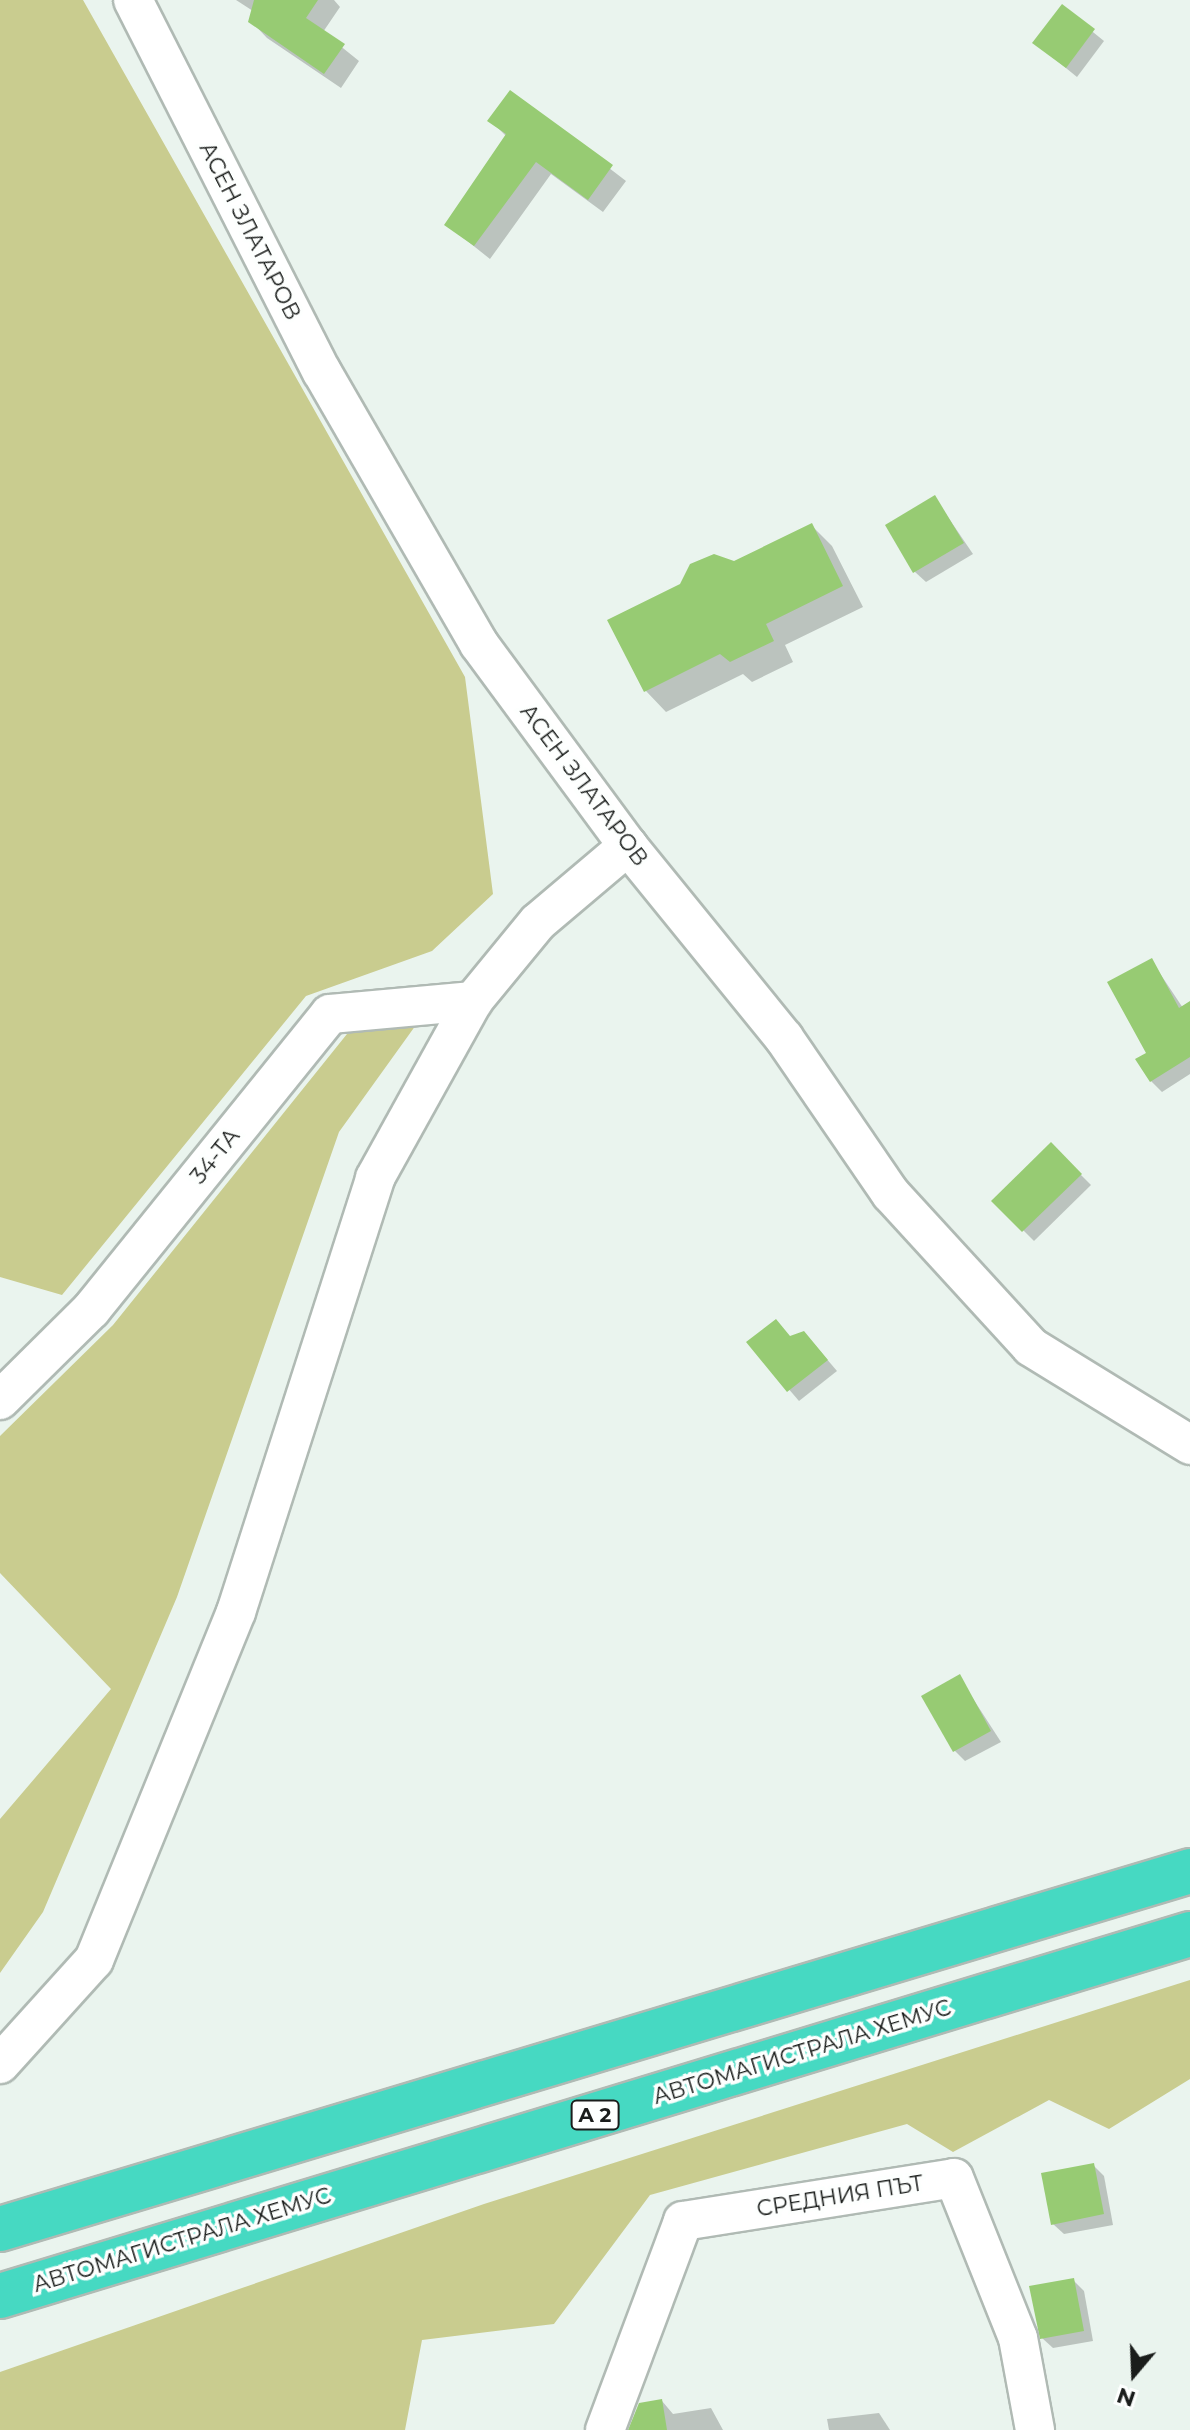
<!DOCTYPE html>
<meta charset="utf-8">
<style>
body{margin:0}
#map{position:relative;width:1190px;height:2430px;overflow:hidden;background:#eaf4ee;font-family:Montserrat,sans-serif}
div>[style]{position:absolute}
.green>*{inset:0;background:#c9cc8f}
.shadow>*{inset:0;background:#0003}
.building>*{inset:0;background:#97cb73}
.roads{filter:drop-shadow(2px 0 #b0bab4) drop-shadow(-2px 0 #b0bab4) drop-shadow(0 2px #b0bab4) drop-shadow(0 -2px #b0bab4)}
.street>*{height:38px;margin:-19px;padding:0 19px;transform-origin:19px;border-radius:19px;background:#fff}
.highway>*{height:44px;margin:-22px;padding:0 22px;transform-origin:22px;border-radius:22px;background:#46d9c2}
span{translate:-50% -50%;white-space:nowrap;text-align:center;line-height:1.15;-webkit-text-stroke:7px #fdfffe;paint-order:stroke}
.shield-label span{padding:2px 6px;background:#fdfffe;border:2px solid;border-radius:6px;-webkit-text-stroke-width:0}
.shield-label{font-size:20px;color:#1a1d1b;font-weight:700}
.street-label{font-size:22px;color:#1a1d1b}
.north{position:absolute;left:1094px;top:2334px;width:80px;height:80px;-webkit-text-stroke:6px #fdfffe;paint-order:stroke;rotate:199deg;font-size:22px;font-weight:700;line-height:32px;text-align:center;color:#1a1d1b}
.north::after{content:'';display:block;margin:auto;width:28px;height:36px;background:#1a1d1b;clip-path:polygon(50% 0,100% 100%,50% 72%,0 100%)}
</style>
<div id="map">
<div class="green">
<div style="clip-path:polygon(0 0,83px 0,465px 677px,493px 894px,432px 951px,306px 996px,62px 1295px,0 1277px)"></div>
<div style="clip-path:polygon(426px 1011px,339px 1132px,177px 1597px,43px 1912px,0 1973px,0 1819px,111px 1689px,0 1573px,0 1436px,113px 1325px,347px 1034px)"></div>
<div style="clip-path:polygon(1190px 1980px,1190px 2079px,1109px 2129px,1049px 2100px,953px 2152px,907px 2124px,650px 2195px,554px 2324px,422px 2340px,405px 2430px,0 2430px,0 2372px,484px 2204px)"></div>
</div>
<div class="shadow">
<div style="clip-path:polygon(236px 0,334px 0,340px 7px,323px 32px,359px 61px,341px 88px,267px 38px,251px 21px,253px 11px)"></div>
<div style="clip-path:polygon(1062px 7px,1104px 41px,1077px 77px,1035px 43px)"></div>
<div style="clip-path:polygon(510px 92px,626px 181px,603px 212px,551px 174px,490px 259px,446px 224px,507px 137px,490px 120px)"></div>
<div style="clip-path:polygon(935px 498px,973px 554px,926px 582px,915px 572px)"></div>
<div style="clip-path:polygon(811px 525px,832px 546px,863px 607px,785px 645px,793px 662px,752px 682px,743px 674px,666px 712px,646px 691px,610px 621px)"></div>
<div style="clip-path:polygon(1151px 960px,1183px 1008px,1190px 1003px,1190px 1074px,1162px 1092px,1151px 1081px,1149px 1053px)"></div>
<div style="clip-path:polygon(1051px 1145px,1091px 1185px,1034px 1241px,994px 1201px)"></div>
<div style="clip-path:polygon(749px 1343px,814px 1344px,837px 1371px,799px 1401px)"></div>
<div style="clip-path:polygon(959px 1677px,1001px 1742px,965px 1761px,955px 1751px)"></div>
<div style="clip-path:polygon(1093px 2165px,1104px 2176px,1113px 2225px,1064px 2234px,1053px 2224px)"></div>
<div style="clip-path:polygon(1073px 2280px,1084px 2291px,1093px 2341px,1053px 2348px,1042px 2338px)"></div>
<div style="clip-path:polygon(662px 2401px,673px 2414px,711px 2408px,723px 2430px,631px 2430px)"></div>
<div style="clip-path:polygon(879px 2413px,890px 2430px,829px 2430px,827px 2419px)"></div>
</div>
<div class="building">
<div style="clip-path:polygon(254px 0,318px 0,306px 18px,345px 44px,324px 74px,248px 22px)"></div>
<div style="clip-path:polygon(1062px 4px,1095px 29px,1066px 68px,1032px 43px)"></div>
<div style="clip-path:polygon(510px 90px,613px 165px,588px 200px,536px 162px,474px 246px,444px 225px,506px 134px,487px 121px)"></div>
<div style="clip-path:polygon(935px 495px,964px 543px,913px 573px,885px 525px)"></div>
<div style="clip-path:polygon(812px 523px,843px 586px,766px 624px,774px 641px,730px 662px,720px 654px,644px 692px,607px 620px,680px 584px,690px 564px,714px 554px,734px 561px)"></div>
<div style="clip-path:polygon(1152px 958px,1179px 1008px,1190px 1001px,1190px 1057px,1150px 1082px,1135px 1059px,1146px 1053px,1107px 982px)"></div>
<div style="clip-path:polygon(1051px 1142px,1082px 1174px,1022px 1232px,991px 1201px)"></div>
<div style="clip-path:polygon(776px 1319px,790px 1336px,804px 1331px,828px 1360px,787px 1392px,746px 1342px)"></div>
<div style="clip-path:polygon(960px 1674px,991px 1731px,953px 1752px,921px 1696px)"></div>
<div style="clip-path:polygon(1094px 2163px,1104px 2214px,1051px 2225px,1041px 2173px)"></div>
<div style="clip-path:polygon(1074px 2278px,1084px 2331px,1040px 2339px,1029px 2286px)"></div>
<div style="clip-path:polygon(662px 2399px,667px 2430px,628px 2430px,639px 2403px)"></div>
</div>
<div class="roads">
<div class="street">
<div style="left:133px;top:0;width:417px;rotate:63.1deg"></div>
<div style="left:322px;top:372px;width:314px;rotate:60deg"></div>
<div style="left:479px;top:644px;width:251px;rotate:53.6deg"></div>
<div style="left:628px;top:846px;width:247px;rotate:50.9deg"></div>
<div style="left:784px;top:1038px;width:189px;rotate:55.6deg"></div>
<div style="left:891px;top:1194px;width:207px;rotate:47.5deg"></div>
<div style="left:1031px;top:1347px;width:187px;rotate:31.6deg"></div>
<div style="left:0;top:1400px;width:128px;rotate:-44.7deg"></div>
<div style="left:91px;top:1310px;width:380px;rotate:-51.1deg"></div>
<div style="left:330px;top:1014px;width:144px;rotate:-5.2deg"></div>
<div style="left:0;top:2064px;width:140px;rotate:-47.9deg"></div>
<div style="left:94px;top:1960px;width:376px;rotate:-67.8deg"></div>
<div style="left:236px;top:1612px;width:456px;rotate:-72.2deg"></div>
<div style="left:375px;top:1178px;width:202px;rotate:-61deg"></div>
<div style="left:473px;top:1001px;width:102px;rotate:-50.6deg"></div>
<div style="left:538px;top:922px;width:118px;rotate:-40.2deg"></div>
<div style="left:605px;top:2430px;width:223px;rotate:-69.5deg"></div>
<div style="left:683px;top:2221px;width:274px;rotate:-9deg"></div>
<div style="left:954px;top:2178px;width:172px;rotate:68.2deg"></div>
<div style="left:1018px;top:2338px;width:94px;rotate:79.5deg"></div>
</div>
<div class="highway">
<div style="left:0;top:2229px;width:1243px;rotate:-16.74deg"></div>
<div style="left:0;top:2296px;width:1244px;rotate:-16.92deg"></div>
</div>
</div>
<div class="shield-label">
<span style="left:595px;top:2115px">A 2</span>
</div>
<div class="street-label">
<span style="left:250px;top:231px;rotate:63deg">АСЕН ЗЛАТАРОВ</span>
<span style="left:584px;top:785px;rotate:53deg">АСЕН ЗЛАТАРОВ</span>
<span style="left:215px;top:1156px;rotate:-51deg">34-ТА</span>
<span style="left:802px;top:2052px;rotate:-17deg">АВТОМАГИСТРАЛА ХЕМУС</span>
<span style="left:840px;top:2196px;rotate:-9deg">СРЕДНИЯ ПЪТ</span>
<span style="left:182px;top:2240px;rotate:-17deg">АВТОМАГИСТРАЛА ХЕМУС</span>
</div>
<div class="north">N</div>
</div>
